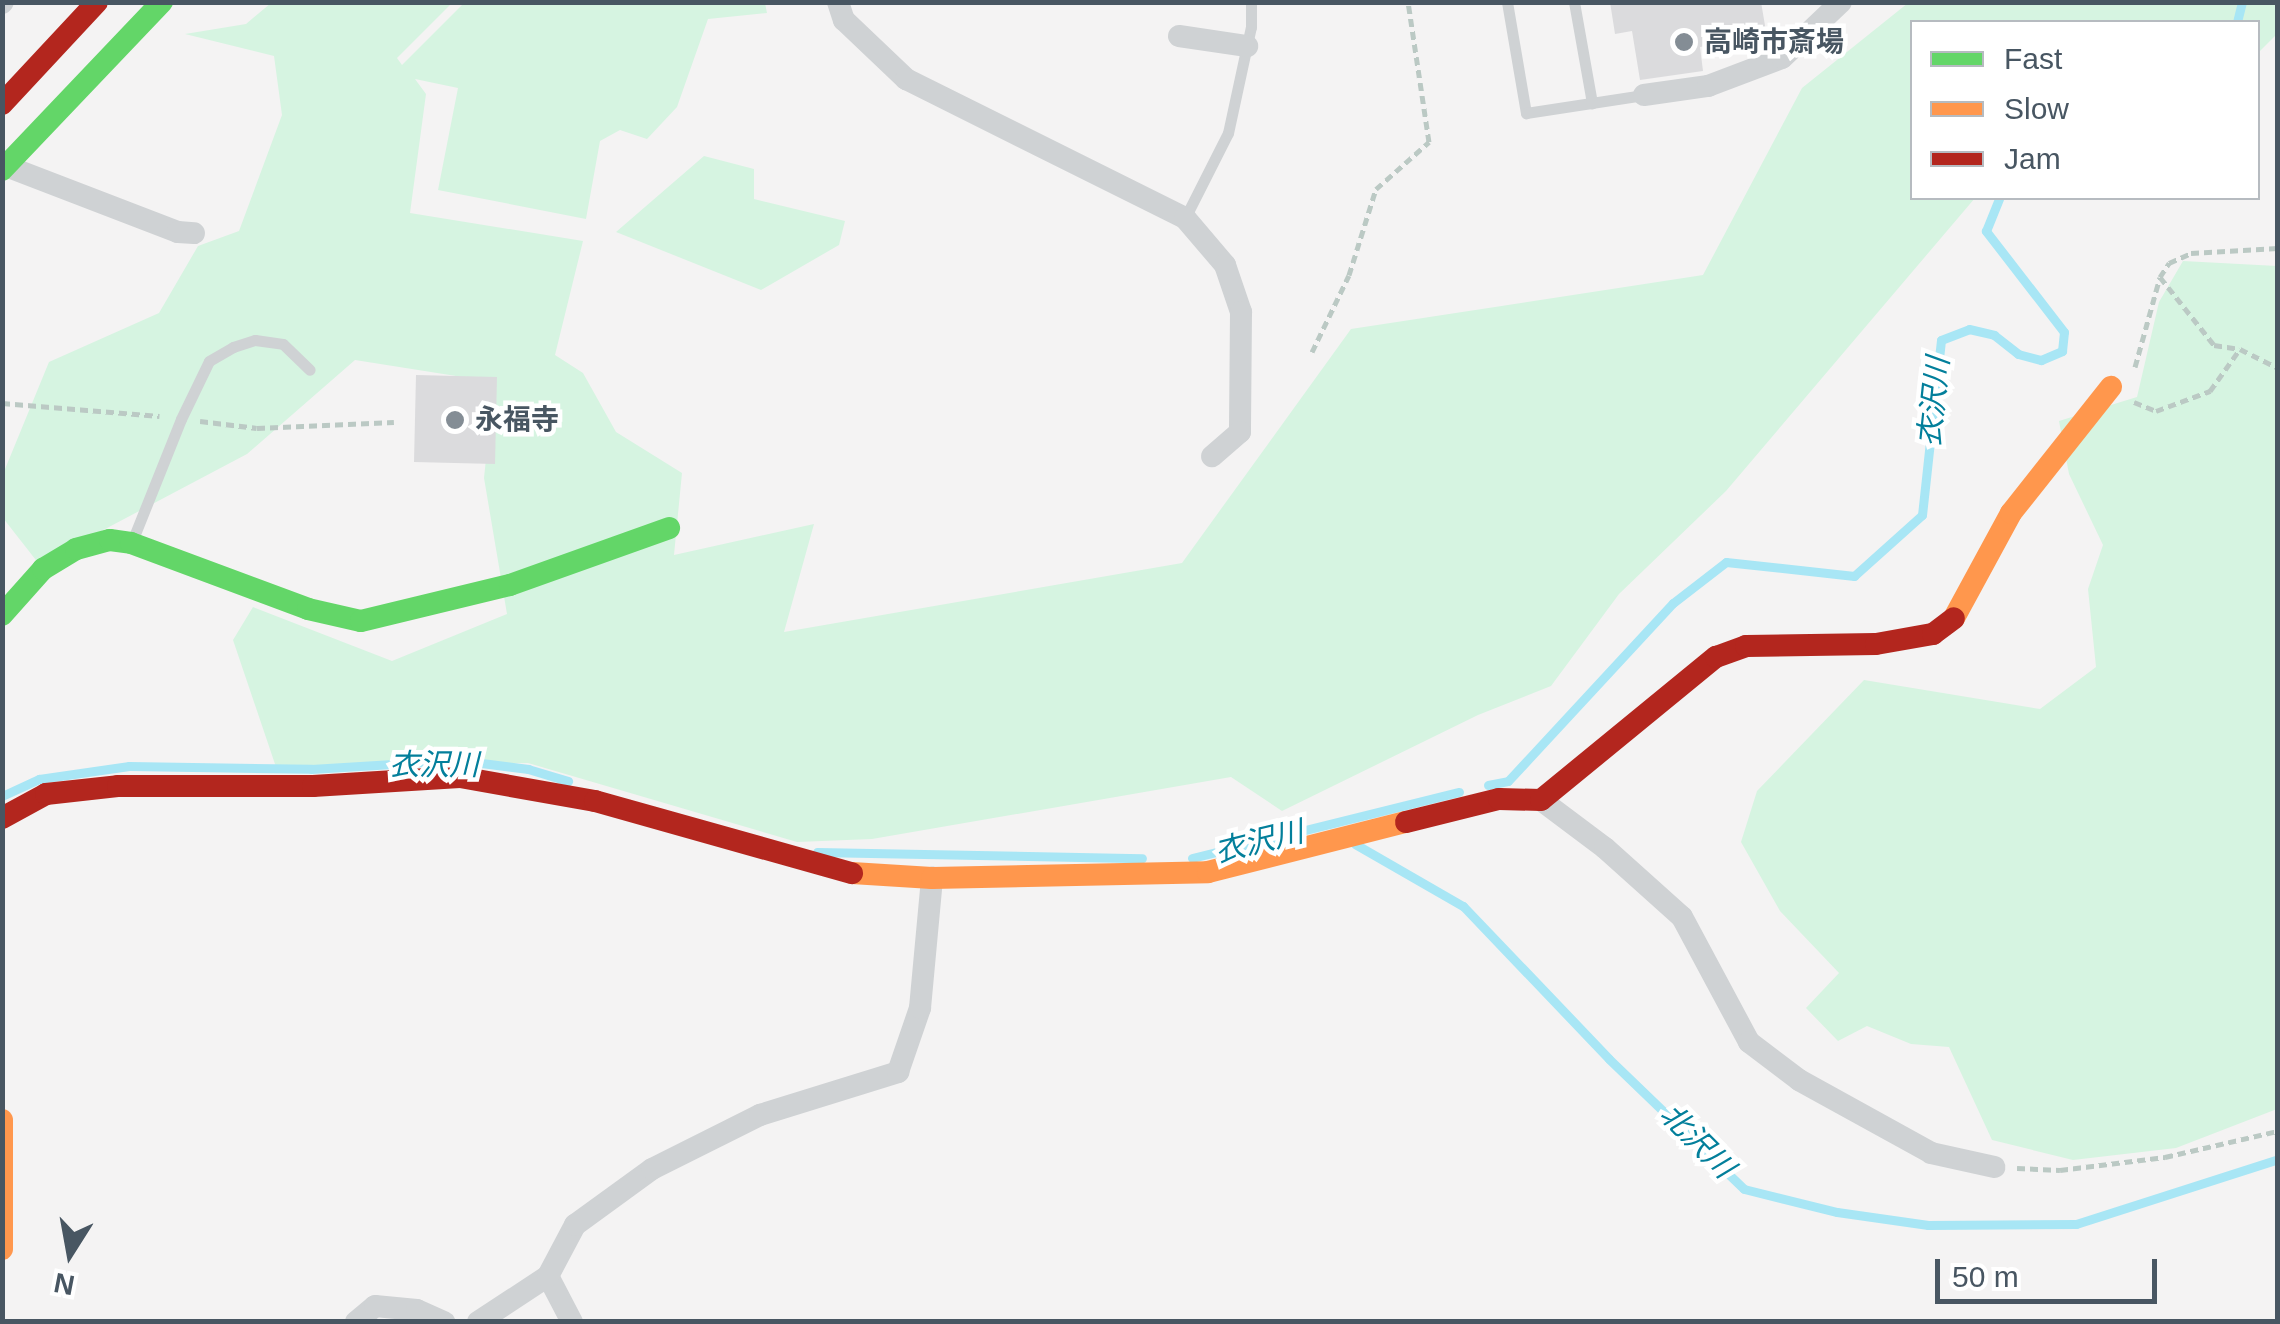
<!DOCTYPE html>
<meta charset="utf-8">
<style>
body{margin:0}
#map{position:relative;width:2280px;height:1324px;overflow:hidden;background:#f4f3f3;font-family:Arial,"Noto Sans JP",sans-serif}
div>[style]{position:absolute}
.green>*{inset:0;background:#d6f4e1}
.stream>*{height:9px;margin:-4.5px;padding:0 4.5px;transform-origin:4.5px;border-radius:4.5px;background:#a8e6f5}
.building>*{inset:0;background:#dbdbdd}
.path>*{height:5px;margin-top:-2.5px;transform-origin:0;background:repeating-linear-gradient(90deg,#bbc9c4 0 8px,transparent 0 13px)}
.lane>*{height:11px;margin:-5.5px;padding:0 5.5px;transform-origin:5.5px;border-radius:5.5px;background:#cfd2d4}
.street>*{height:22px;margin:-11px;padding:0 11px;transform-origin:11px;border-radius:11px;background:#cfd2d4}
.fast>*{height:22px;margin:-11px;padding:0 11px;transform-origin:11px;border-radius:11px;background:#63d668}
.slow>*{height:22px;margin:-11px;padding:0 11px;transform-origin:11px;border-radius:11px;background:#ff974d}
.jam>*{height:22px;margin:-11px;padding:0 11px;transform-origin:11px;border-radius:11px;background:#b3261e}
.dots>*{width:28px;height:28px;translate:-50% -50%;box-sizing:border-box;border:5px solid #fff;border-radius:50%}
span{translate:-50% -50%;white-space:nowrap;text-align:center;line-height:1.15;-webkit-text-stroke:9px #fff;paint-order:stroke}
.poi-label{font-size:28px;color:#485662;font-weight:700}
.left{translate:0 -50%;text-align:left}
.water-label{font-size:30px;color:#037f9b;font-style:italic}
.frame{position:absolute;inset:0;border:5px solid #485662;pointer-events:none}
.legend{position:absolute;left:1910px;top:20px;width:350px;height:180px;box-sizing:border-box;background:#fff;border:2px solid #b6bbc0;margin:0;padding:12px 18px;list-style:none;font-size:30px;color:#485662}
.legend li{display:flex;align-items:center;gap:20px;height:50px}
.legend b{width:50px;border:2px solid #b6bbc0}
.north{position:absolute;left:20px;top:1204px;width:100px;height:100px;-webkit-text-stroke:8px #fff;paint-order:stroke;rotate:191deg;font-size:28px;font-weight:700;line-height:40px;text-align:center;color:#485662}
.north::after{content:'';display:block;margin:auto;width:35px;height:45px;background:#485662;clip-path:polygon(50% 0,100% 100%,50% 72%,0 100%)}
.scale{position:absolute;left:1935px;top:1259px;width:222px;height:45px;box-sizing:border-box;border:5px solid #485662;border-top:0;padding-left:12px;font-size:30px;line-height:35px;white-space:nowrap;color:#485662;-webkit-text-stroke:8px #fff;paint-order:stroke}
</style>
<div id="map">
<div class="green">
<div style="clip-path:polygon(271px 3px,452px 3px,397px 58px,402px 65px,464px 3px,765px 3px,767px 13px,708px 19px,677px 107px,647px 139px,620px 130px,600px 141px,586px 219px,438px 190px,458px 88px,415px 79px,426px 94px,410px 213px,583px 241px,555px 355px,583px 373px,616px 432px,682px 473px,674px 555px,814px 524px,784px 632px,1182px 563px,1351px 329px,1703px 275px,1802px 88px,1908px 3px,2277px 3px,2277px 34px,2258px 53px,2258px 22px,1912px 22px,1912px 198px,1975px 198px,1726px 491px,1619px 594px,1551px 686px,1478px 715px,1282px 811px,1231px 777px,872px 839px,797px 842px,528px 763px,276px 767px,233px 640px,253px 607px,392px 661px,507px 614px,484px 478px,494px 382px,355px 360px,247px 454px,39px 564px,3px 518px,3px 474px,49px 362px,159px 313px,198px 246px,239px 231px,282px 115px,274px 56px,185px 34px,246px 24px)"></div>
<div style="clip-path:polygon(704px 156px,754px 169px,754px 199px,845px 221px,839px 245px,761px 290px,616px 232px)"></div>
<div style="clip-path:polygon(2183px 261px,2277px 266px,2277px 1109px,2176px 1148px,2073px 1160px,1992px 1140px,1949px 1047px,1911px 1044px,1867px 1026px,1838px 1041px,1806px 1008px,1839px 973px,1780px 911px,1741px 842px,1757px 791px,1864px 680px,2040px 709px,2096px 667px,2088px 589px,2103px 545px,2069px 474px,2059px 421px,2137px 397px,2159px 302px)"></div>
</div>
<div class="stream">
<div style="left:2237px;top:22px;width:21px;rotate:-76deg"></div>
<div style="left:1488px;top:785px;width:20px;rotate:-11deg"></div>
<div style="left:1508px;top:781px;width:243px;rotate:-47.2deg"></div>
<div style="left:1673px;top:603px;width:67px;rotate:-37.7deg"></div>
<div style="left:1726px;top:562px;width:129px;rotate:6.2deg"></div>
<div style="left:1854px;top:576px;width:91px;rotate:-41.9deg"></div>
<div style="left:1922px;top:515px;width:176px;rotate:-83.8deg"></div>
<div style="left:1941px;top:340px;width:30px;rotate:-21deg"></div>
<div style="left:1969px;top:329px;width:26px;rotate:13deg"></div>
<div style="left:1994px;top:335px;width:31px;rotate:38deg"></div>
<div style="left:2018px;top:354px;width:24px;rotate:15deg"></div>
<div style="left:2041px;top:360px;width:23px;rotate:-23deg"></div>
<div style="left:2062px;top:351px;width:19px;rotate:-84deg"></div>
<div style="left:2064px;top:332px;width:128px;rotate:-127.7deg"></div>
<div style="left:1986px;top:231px;width:35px;rotate:-68deg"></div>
<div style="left:2px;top:796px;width:41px;rotate:-24.7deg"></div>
<div style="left:39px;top:779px;width:91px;rotate:-8.2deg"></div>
<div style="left:129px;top:766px;width:182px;rotate:0.9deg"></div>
<div style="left:311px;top:769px;width:147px;rotate:-3.5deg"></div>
<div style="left:458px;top:760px;width:71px;rotate:7.3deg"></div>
<div style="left:528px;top:769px;width:42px;rotate:16.7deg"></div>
<div style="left:1355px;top:844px;width:125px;rotate:29.9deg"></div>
<div style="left:1463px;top:906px;width:211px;rotate:46.3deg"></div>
<div style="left:1609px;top:1059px;width:187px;rotate:43.9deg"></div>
<div style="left:1744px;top:1189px;width:96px;rotate:13.9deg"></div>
<div style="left:1837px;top:1212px;width:92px;rotate:8.1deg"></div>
<div style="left:1928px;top:1225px;width:148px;rotate:-0.4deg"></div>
<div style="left:2076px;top:1224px;width:212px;rotate:-17.8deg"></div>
<div style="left:817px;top:852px;width:325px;rotate:1.1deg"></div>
<div style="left:1192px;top:858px;width:275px;rotate:-13.9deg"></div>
</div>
<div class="building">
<div style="clip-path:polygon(1610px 2px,1761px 2px,1767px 37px,1700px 47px,1703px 71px,1640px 80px,1632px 31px,1615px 34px)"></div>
<div style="clip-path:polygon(416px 375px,497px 377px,495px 464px,414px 462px)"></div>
</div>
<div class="path">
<div style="left:2160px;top:277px;width:87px;rotate:51.5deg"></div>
<div style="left:2214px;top:345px;width:26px;rotate:9deg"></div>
<div style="left:2240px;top:349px;width:42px;rotate:26.6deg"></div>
<div style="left:1312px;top:352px;width:85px;rotate:-64.3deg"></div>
<div style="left:1349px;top:275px;width:90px;rotate:-72.6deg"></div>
<div style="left:1376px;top:189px;width:71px;rotate:-41.6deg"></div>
<div style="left:1429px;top:142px;width:142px;rotate:-98.5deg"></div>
<div style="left:2135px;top:367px;width:93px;rotate:-74.5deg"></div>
<div style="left:2160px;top:277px;width:17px;rotate:-57deg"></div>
<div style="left:2169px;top:263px;width:24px;rotate:-24deg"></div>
<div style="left:2191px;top:253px;width:87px;rotate:-3.3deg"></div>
<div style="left:2134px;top:402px;width:24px;rotate:22deg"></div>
<div style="left:2156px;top:411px;width:58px;rotate:-20.3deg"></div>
<div style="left:2210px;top:391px;width:52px;rotate:-54.5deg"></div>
<div style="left:2px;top:403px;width:158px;rotate:4.7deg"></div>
<div style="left:200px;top:421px;width:57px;rotate:7deg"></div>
<div style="left:257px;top:428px;width:137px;rotate:-2.5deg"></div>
<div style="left:2017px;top:1168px;width:43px;rotate:2.7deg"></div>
<div style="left:2060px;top:1170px;width:106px;rotate:-7.1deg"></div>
<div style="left:2165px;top:1157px;width:116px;rotate:-13deg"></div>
</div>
<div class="lane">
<div style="left:1507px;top:2px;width:113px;rotate:80.3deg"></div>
<div style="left:1526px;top:113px;width:119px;rotate:-8.7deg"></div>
<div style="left:1574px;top:2px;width:103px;rotate:79.9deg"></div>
<div style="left:1185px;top:218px;width:95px;rotate:-63.2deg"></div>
<div style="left:1228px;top:133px;width:108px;rotate:-77.8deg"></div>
<div style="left:1251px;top:27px;width:25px;rotate:-90deg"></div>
<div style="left:133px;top:539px;width:129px;rotate:-68.2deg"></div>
<div style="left:181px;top:419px;width:64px;rotate:-64.2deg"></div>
<div style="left:209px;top:361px;width:28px;rotate:-30deg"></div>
<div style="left:233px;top:347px;width:23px;rotate:-18deg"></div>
<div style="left:255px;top:340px;width:28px;rotate:8deg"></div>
<div style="left:283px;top:344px;width:37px;rotate:44deg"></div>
</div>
<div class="street">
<div style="left:838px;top:2px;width:19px;rotate:72deg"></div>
<div style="left:844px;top:20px;width:86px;rotate:43.6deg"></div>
<div style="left:906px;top:79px;width:312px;rotate:26.5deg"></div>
<div style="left:1185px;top:218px;width:62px;rotate:49.6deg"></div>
<div style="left:1225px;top:265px;width:50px;rotate:71.2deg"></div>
<div style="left:1241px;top:312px;width:120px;rotate:90.5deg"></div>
<div style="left:1240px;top:432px;width:37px;rotate:139deg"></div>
<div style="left:2px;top:3px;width:1px;rotate:-45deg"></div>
<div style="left:1179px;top:36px;width:69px;rotate:8.4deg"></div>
<div style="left:1644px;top:95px;width:65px;rotate:-8deg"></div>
<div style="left:1708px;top:86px;width:79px;rotate:-20.7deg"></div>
<div style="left:1782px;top:58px;width:81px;rotate:-43.5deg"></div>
<div style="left:6px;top:166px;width:184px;rotate:21deg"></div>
<div style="left:178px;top:232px;width:16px;rotate:4deg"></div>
<div style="left:1541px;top:800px;width:80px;rotate:36.9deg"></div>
<div style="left:1605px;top:848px;width:103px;rotate:41.9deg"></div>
<div style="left:1682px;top:917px;width:142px;rotate:61.8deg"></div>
<div style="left:1749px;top:1042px;width:63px;rotate:37.2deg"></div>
<div style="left:1799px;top:1080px;width:151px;rotate:28.9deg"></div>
<div style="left:1931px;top:1153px;width:65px;rotate:12.5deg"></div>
<div style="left:356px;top:1322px;width:25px;rotate:-40deg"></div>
<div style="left:375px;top:1306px;width:42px;rotate:5.4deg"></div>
<div style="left:417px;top:1310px;width:30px;rotate:24deg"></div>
<div style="left:478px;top:1322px;width:84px;rotate:-33.3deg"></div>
<div style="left:572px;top:1322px;width:52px;rotate:-117.6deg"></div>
<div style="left:548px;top:1276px;width:58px;rotate:-62.1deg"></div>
<div style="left:575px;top:1225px;width:95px;rotate:-36deg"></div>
<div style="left:652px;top:1169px;width:121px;rotate:-26.6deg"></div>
<div style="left:760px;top:1115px;width:145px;rotate:-17.3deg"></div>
<div style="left:898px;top:1072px;width:68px;rotate:-71deg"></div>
<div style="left:920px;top:1008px;width:131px;rotate:-84.7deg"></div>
</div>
<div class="fast">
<div style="left:2px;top:170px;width:232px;rotate:-46.4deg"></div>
<div style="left:2px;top:615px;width:62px;rotate:-48.3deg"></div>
<div style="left:43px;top:569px;width:39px;rotate:-31deg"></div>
<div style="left:76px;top:549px;width:35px;rotate:-15deg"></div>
<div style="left:110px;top:540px;width:21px;rotate:8deg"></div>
<div style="left:131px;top:543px;width:189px;rotate:20.4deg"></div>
<div style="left:308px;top:609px;width:54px;rotate:12.8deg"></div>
<div style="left:361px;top:621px;width:153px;rotate:-13.6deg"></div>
<div style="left:510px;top:585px;width:169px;rotate:-19.7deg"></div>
</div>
<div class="slow">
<div style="left:1954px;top:618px;width:119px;rotate:-61.5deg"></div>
<div style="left:2011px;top:513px;width:161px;rotate:-51.6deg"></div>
<div style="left:852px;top:873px;width:80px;rotate:3.6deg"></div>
<div style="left:932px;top:878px;width:276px;rotate:-1.2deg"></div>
<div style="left:1208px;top:872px;width:204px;rotate:-14.2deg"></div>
<div style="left:2px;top:1120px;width:129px;rotate:90deg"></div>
</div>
<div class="jam">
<div style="left:2px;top:104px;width:139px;rotate:-47deg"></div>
<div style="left:2px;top:818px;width:50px;rotate:-28.6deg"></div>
<div style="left:46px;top:794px;width:72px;rotate:-6.3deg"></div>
<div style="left:118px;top:786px;width:195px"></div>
<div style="left:313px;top:786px;width:147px;rotate:-3.5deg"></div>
<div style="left:460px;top:777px;width:137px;rotate:10.1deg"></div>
<div style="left:595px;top:801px;width:267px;rotate:15.7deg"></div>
<div style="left:1406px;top:822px;width:96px;rotate:-13.9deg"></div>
<div style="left:1499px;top:799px;width:42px;rotate:1.4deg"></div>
<div style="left:1541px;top:800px;width:226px;rotate:-39.3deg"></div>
<div style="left:1716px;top:657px;width:32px;rotate:-20deg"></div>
<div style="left:1746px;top:646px;width:130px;rotate:-0.9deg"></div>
<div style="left:1876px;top:644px;width:58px;rotate:-10deg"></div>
<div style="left:1933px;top:634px;width:26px;rotate:-37deg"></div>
</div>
<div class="dots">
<div style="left:1684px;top:42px;background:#848d95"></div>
<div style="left:455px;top:420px;background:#848d95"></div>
</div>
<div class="poi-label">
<span class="left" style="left:1704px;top:42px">高崎市斎場</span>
<span class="left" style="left:475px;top:420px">永福寺</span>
</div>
<div class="water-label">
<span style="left:1934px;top:402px;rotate:-84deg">衣沢川</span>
<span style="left:434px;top:765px">衣沢川</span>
<span style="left:1259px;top:842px;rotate:-14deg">衣沢川</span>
<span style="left:1697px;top:1141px;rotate:45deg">北沢川</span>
</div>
<div class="frame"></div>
<ul class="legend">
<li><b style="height:12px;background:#63d668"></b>Fast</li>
<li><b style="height:12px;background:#ff974d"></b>Slow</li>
<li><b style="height:12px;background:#b3261e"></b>Jam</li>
</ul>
<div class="north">N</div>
<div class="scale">50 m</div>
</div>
